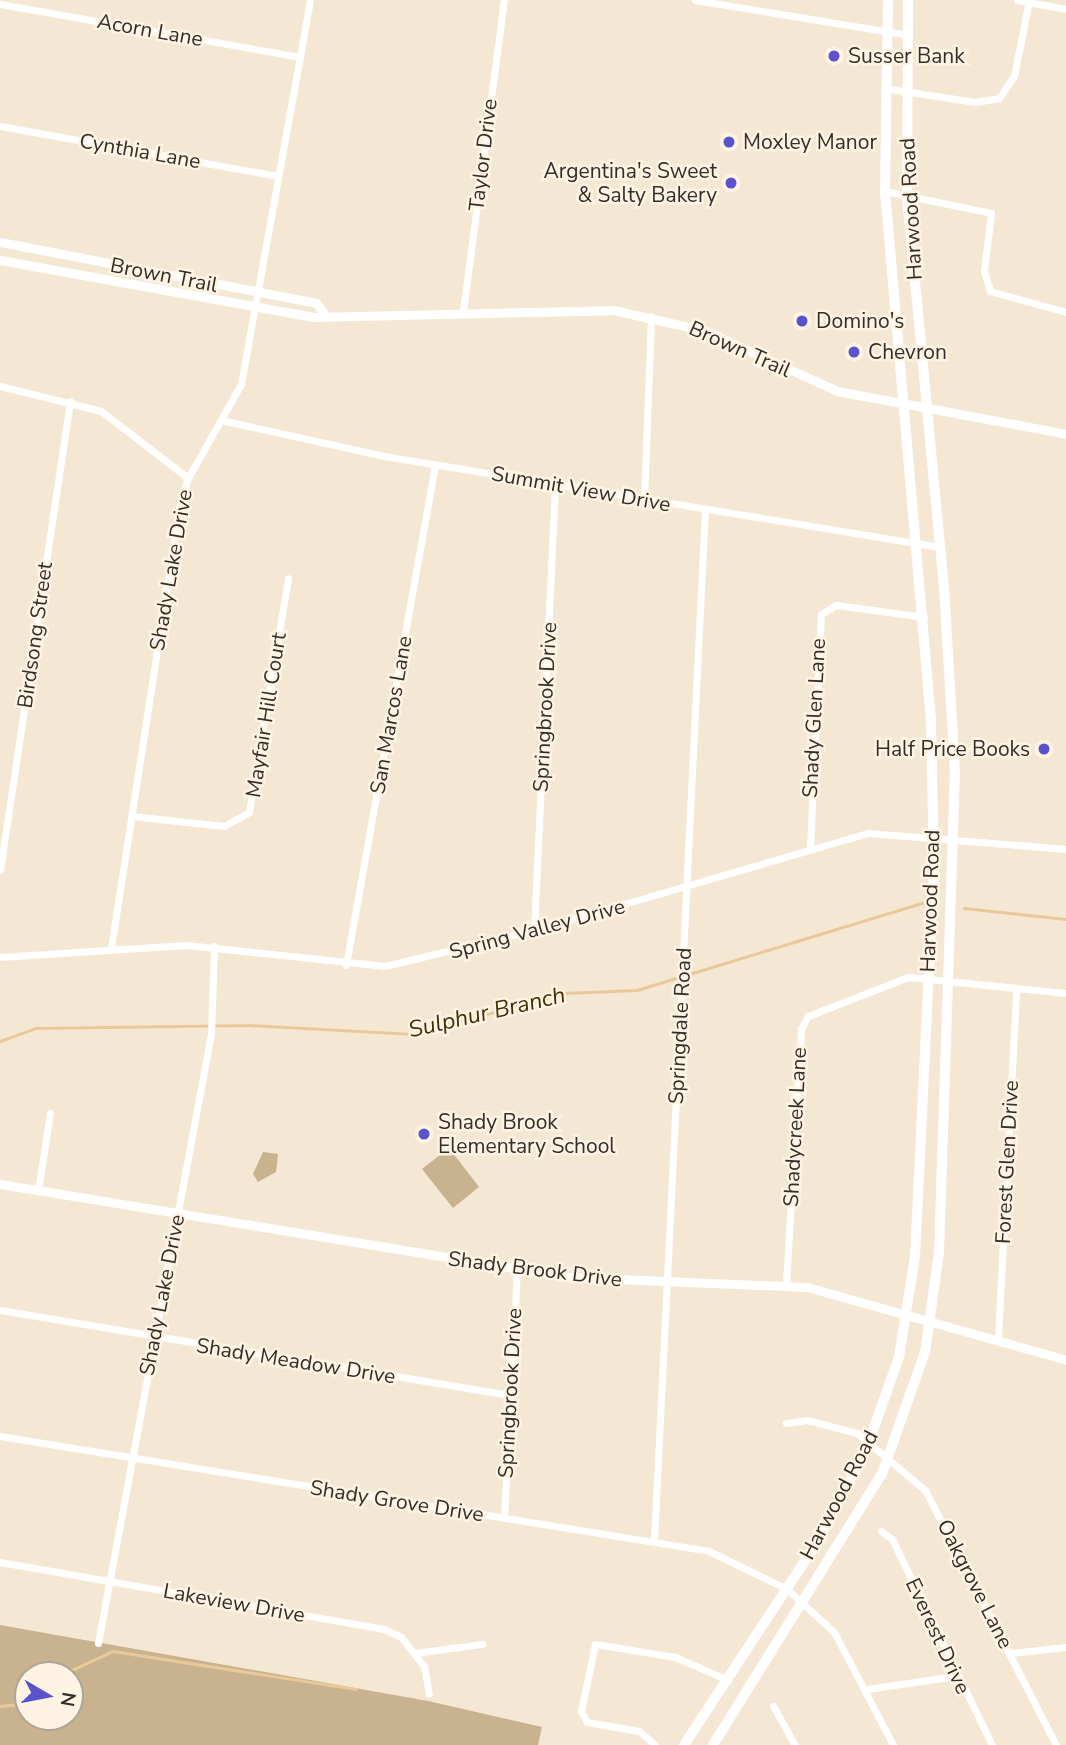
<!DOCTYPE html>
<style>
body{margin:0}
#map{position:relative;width:1066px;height:1745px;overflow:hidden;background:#f4e7d3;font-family:"Nunito Sans",sans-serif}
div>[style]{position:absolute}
.green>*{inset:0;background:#c8b290}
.stream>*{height:2.5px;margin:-1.25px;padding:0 1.25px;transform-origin:1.25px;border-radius:1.25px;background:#e9c99a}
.minor>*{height:7px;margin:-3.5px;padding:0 3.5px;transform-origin:3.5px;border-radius:3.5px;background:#fff}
.tertiary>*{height:9px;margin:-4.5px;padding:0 4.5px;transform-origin:4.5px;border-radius:4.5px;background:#fff}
.secondary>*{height:10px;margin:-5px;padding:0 5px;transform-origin:5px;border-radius:5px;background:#fff}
.dots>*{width:19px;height:19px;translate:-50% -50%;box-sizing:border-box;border:4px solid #fff4e4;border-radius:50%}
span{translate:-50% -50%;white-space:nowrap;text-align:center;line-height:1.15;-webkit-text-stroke:5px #fff4e4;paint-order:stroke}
.street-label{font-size:21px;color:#332e27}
.poi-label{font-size:21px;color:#332e27}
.left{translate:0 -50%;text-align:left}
.right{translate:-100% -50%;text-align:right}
.water-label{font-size:23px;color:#442f07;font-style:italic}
.north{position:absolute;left:14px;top:1661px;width:70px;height:70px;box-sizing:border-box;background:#fff4e4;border:2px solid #ada598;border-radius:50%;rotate:100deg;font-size:19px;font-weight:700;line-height:28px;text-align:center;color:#332e27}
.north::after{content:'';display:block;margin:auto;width:24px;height:32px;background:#5a53cb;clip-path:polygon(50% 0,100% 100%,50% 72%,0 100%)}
</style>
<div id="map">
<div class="green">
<div style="clip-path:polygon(449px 1148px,479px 1187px,453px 1208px,422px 1169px)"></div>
<div style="clip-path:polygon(263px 1152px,278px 1154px,276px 1172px,258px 1182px,253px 1174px)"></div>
<div style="clip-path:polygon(evenodd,0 1625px,428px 1701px,542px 1727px,538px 1745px,0 1745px,0 1625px,28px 1675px,70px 1675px,70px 1717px,28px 1717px,28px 1675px)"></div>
</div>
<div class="stream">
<div style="left:964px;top:908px;width:103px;rotate:6.2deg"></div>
<div style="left:0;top:1041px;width:38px;rotate:-20deg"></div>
<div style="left:36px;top:1028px;width:213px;rotate:-0.8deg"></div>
<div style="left:249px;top:1025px;width:164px;rotate:3.1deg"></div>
<div style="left:413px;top:1034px;width:156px;rotate:-15.2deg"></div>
<div style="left:564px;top:993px;width:73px;rotate:-2.4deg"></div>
<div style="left:637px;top:990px;width:298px;rotate:-17deg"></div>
<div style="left:61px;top:1675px;width:57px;rotate:-24.8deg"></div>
<div style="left:113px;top:1651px;width:246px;rotate:8.9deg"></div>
<div style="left:0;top:1706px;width:28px;rotate:-6deg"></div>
</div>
<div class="minor">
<div style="left:695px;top:0;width:216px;rotate:9.3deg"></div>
<div style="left:1017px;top:0;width:50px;rotate:10.4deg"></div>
<div style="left:0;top:4px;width:305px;rotate:10deg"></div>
<div style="left:884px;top:88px;width:92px;rotate:8.7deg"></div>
<div style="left:975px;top:102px;width:24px;rotate:-9deg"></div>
<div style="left:999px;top:98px;width:27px;rotate:-56deg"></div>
<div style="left:1014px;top:76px;width:77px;rotate:-78.8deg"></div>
<div style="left:0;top:126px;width:283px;rotate:10.2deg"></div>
<div style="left:885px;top:191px;width:108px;rotate:11.7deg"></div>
<div style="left:991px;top:213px;width:58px;rotate:96.9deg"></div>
<div style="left:984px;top:271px;width:21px;rotate:73deg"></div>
<div style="left:990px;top:291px;width:79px;rotate:15.4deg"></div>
<div style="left:463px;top:311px;width:314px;rotate:-82.5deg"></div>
<div style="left:0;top:386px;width:104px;rotate:13.9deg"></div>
<div style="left:101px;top:411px;width:110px;rotate:37.6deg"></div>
<div style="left:225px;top:421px;width:163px;rotate:12.4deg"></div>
<div style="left:384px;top:456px;width:563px;rotate:9.3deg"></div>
<div style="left:644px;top:500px;width:184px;rotate:-87.8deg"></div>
<div style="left:131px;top:816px;width:94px;rotate:6.1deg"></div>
<div style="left:224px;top:826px;width:29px;rotate:-29deg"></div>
<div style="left:249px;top:812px;width:237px;rotate:-80.5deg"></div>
<div style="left:810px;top:847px;width:233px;rotate:-87.3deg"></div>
<div style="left:821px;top:614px;width:17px;rotate:-31deg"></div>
<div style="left:836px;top:605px;width:89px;rotate:7.8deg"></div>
<div style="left:0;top:870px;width:474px;rotate:-81.5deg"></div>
<div style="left:534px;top:930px;width:445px;rotate:-87.3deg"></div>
<div style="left:111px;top:948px;width:446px;rotate:-81.2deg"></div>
<div style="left:179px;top:507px;width:30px;rotate:-73deg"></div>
<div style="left:188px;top:478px;width:108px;rotate:-60.6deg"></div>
<div style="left:241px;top:384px;width:390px;rotate:-79.8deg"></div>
<div style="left:0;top:957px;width:186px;rotate:-3.7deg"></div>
<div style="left:186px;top:945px;width:200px;rotate:6deg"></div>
<div style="left:385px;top:966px;width:153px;rotate:-13.6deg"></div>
<div style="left:534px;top:930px;width:348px;rotate:-16.2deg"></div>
<div style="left:868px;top:833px;width:199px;rotate:4.6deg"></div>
<div style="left:346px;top:965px;width:508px;rotate:-79.91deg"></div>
<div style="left:38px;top:1191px;width:79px;rotate:-81.3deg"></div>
<div style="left:786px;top:1284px;width:255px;rotate:-86.6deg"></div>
<div style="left:801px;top:1029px;width:15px;rotate:-62deg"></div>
<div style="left:808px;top:1016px;width:107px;rotate:-21.3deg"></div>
<div style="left:908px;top:977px;width:159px;rotate:5.8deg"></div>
<div style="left:0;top:1310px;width:516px;rotate:9.48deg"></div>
<div style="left:998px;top:1337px;width:349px;rotate:-87deg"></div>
<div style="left:786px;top:1423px;width:21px;rotate:-8deg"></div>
<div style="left:807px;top:1420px;width:52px;rotate:14.6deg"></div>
<div style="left:857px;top:1433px;width:89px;rotate:40deg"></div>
<div style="left:925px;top:1490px;width:287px;rotate:62.8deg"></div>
<div style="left:0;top:1436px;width:718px;rotate:9.21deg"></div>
<div style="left:709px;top:1551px;width:87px;rotate:26deg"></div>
<div style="left:787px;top:1589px;width:64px;rotate:42.5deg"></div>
<div style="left:834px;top:1632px;width:127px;rotate:62.4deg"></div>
<div style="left:504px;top:1518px;width:249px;rotate:-87deg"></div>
<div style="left:881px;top:1531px;width:14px;rotate:36deg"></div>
<div style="left:892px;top:1539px;width:229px;rotate:64.1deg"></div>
<div style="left:654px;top:1541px;width:1032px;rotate:-87.17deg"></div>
<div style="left:0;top:1562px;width:390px;rotate:9.9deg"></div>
<div style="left:384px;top:1629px;width:19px;rotate:25deg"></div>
<div style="left:401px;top:1637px;width:37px;rotate:52deg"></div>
<div style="left:424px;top:1666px;width:28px;rotate:80deg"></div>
<div style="left:98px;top:1643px;width:619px;rotate:-79.49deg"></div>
<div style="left:211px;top:1034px;width:88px;rotate:-88deg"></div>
<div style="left:415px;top:1653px;width:68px;rotate:-7.7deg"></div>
<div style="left:1010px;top:1653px;width:56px;rotate:-6.1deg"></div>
<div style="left:867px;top:1689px;width:89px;rotate:-8.4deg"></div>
<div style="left:773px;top:1706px;width:45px;rotate:60.6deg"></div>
<div style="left:655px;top:1745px;width:21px;rotate:-139deg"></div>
<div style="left:639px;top:1731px;width:53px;rotate:-170.2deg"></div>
<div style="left:587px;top:1722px;width:13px;rotate:-119deg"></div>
<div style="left:581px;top:1711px;width:68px;rotate:-78.2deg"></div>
<div style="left:595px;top:1644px;width:81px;rotate:9.2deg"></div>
<div style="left:675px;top:1657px;width:58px;rotate:23.5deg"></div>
</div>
<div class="tertiary">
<div style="left:0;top:242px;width:322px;rotate:10.9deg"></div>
<div style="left:316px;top:303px;width:13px;rotate:51deg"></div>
<div style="left:0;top:260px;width:318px;rotate:10.3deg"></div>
<div style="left:313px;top:317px;width:300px;rotate:-1.3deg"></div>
<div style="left:613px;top:310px;width:95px;rotate:12.7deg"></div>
<div style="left:706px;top:331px;width:144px;rotate:24.6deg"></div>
<div style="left:837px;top:391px;width:233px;rotate:10.6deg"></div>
<div style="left:0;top:1184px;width:577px;rotate:9.28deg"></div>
<div style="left:569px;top:1277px;width:238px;rotate:2.4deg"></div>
<div style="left:807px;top:1287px;width:269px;rotate:15.7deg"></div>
</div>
<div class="secondary">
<div style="left:684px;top:1745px;width:237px;rotate:-56.7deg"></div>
<div style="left:814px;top:1547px;width:107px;rotate:-61.5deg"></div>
<div style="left:865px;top:1453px;width:102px;rotate:-70.5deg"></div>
<div style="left:899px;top:1357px;width:102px;rotate:-81deg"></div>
<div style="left:915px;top:1256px;width:390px;rotate:-87.2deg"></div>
<div style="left:934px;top:866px;width:145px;rotate:-91.2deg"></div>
<div style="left:931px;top:721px;width:532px;rotate:-94.96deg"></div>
<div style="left:885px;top:191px;width:191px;rotate:-89.1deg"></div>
<div style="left:713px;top:1745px;width:319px;rotate:-58.1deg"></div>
<div style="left:882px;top:1474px;width:129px;rotate:-70.6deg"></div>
<div style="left:925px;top:1352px;width:101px;rotate:-82deg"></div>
<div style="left:939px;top:1252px;width:480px;rotate:-88.1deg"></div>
<div style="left:955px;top:772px;width:184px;rotate:-93.4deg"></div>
<div style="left:944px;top:588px;width:395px;rotate:-95.4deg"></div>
<div style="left:907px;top:195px;width:195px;rotate:-89.7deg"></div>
</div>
<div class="dots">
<div style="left:834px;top:56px;background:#5a53cb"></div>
<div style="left:729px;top:142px;background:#5a53cb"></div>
<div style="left:731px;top:183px;background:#5a53cb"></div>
<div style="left:802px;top:321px;background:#5a53cb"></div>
<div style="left:854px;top:352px;background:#5a53cb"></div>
<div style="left:1044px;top:749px;background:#5a53cb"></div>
<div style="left:424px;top:1134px;background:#5a53cb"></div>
</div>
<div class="street-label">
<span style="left:150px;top:30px;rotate:10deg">Acorn Lane</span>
<span style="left:140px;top:151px;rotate:10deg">Cynthia Lane</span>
<span style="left:483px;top:155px;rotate:-83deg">Taylor Drive</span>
<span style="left:911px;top:209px;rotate:-93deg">Harwood Road</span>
<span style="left:164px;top:275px;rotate:11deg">Brown Trail</span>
<span style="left:740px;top:349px;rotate:24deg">Brown Trail</span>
<span style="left:581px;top:489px;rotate:10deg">Summit View Drive</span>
<span style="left:171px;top:570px;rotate:-80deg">Shady Lake Drive</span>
<span style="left:35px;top:635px;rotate:-82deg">Birdsong Street</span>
<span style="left:545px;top:707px;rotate:-87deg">Springbrook Drive</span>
<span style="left:266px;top:715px;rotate:-81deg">Mayfair Hill Court</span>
<span style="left:391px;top:715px;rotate:-80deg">San Marcos Lane</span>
<span style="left:814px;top:718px;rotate:-87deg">Shady Glen Lane</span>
<span style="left:930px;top:901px;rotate:-88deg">Harwood Road</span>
<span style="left:537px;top:929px;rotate:-15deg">Spring Valley Drive</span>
<span style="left:680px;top:1026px;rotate:-87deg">Springdale Road</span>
<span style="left:795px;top:1127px;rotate:-87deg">Shadycreek Lane</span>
<span style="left:1007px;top:1162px;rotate:-87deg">Forest Glen Drive</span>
<span style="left:535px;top:1269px;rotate:7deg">Shady Brook Drive</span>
<span style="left:162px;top:1295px;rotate:-79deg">Shady Lake Drive</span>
<span style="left:296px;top:1361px;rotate:9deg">Shady Meadow Drive</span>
<span style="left:510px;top:1393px;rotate:-87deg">Springbrook Drive</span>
<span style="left:839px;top:1495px;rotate:-62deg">Harwood Road</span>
<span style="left:397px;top:1501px;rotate:9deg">Shady Grove Drive</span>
<span style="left:975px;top:1584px;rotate:63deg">Oakgrove Lane</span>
<span style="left:234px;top:1603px;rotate:10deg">Lakeview Drive</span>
<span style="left:938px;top:1636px;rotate:65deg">Everest Drive</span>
</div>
<div class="poi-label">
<span class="left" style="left:848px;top:56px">Susser Bank</span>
<span class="left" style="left:743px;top:142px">Moxley Manor</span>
<span class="right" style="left:717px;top:183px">Argentina's Sweet<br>&amp; Salty Bakery</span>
<span class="left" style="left:816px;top:321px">Domino's</span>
<span class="left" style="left:868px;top:352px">Chevron</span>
<span class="right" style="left:1030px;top:749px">Half Price Books</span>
<span class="left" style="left:438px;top:1134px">Shady Brook<br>Elementary School</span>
</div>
<div class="water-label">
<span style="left:487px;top:1013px;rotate:-13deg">Sulphur Branch</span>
</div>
<div class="north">N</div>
</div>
